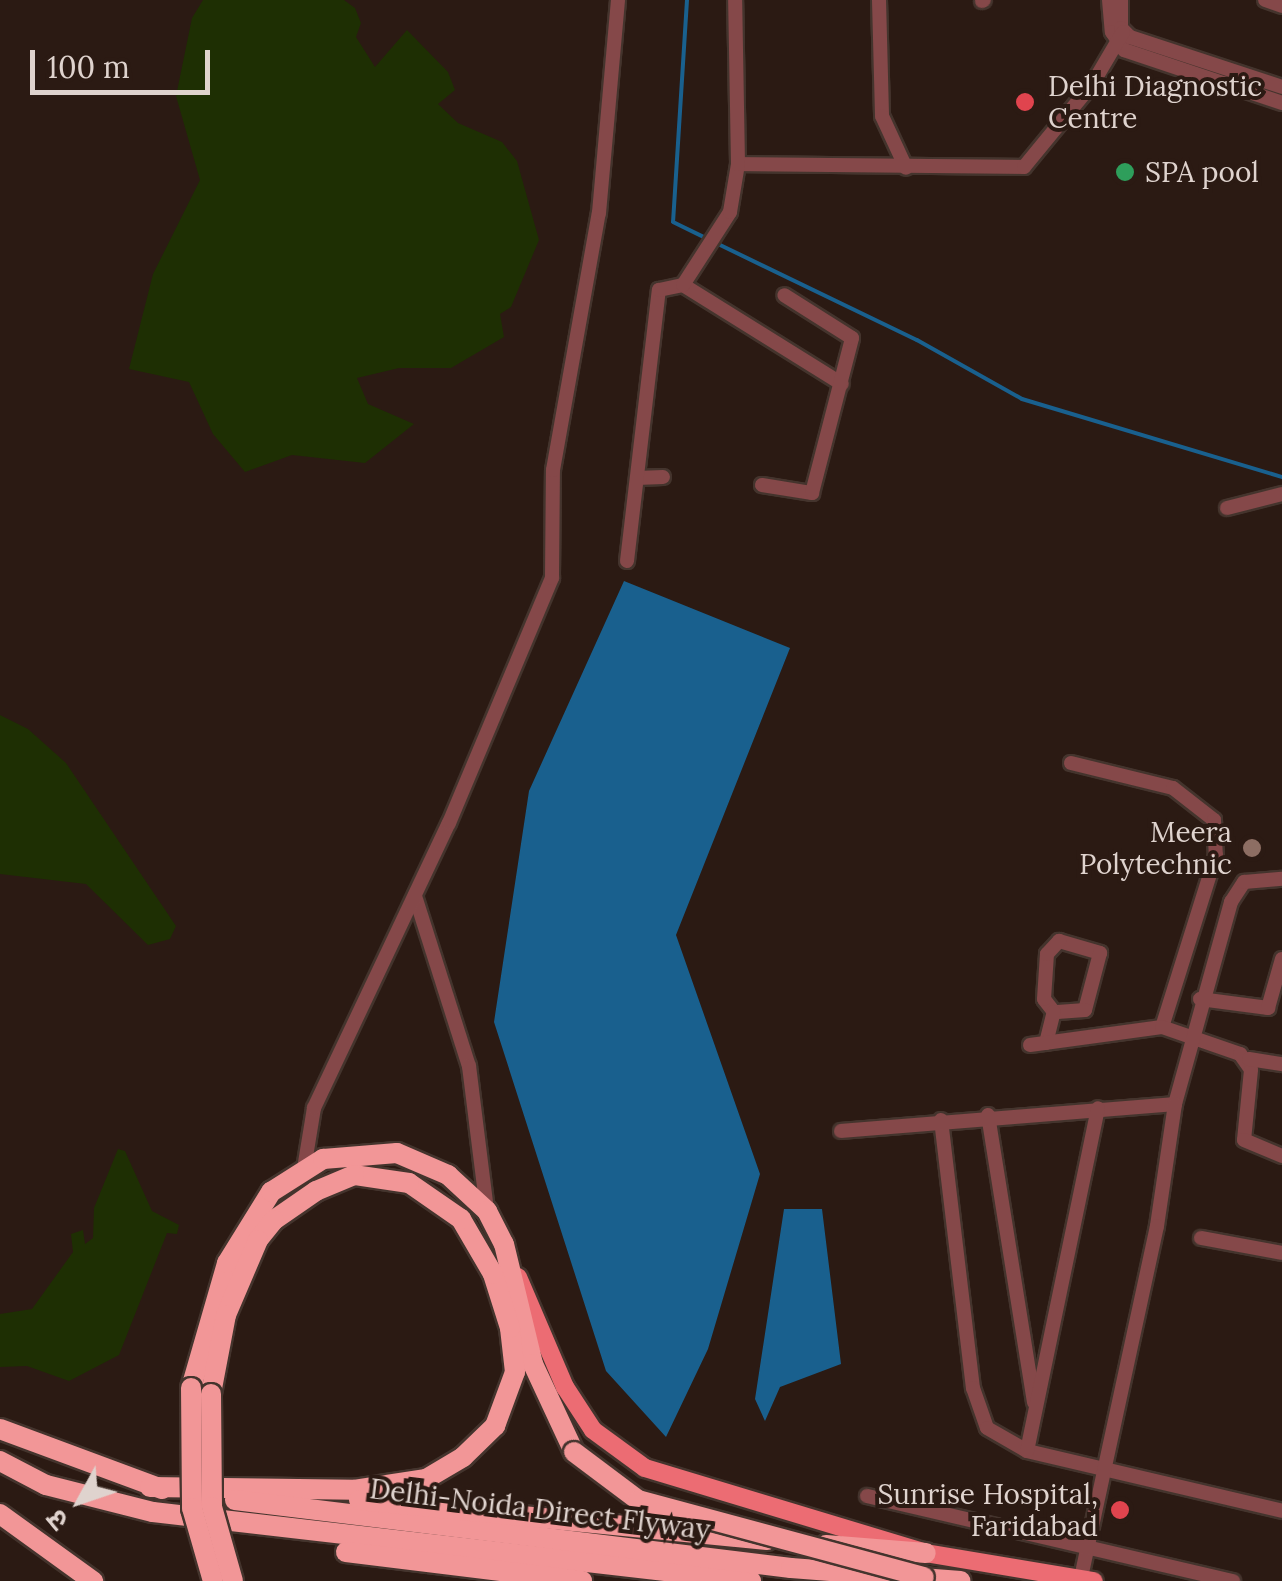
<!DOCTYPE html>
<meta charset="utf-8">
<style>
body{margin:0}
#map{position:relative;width:1282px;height:1581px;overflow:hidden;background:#2b1a13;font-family:Lora,"Noto Sans Devanagari",serif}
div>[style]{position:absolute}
.green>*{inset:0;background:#1e2f03}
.water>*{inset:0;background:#19608e}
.stream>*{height:4px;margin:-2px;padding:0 2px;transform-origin:2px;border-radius:2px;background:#19608e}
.roads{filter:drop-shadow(2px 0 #44342d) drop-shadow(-2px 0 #44342d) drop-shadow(0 2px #44342d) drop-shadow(0 -2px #44342d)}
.minor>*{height:14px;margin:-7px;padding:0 7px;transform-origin:7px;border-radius:7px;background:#854849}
.major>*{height:18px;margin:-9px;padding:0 9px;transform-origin:9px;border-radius:9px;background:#ec6c73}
.highway>*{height:20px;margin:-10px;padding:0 10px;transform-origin:10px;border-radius:10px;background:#f29697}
.bridges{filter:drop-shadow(2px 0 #44342d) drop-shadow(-2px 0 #44342d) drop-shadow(0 2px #44342d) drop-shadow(0 -2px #44342d)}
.highway-bridge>*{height:20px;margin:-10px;padding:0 10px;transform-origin:10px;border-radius:10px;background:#f29697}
.dots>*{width:28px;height:28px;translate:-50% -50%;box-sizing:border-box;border:5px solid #2b1a13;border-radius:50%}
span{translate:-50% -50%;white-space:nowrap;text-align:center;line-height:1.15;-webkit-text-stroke:8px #2b1a13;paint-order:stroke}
.poi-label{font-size:28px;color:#dfd3ce}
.left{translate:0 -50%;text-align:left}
.right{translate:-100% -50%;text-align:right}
.street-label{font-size:28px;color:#dfd3ce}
.north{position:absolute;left:30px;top:1451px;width:100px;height:100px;-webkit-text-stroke:8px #2b1a13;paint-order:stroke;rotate:230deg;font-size:28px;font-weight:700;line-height:40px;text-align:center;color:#dfd3ce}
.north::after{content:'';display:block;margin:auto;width:35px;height:45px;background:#dfd3ce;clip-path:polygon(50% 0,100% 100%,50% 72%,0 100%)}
.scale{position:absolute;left:30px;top:50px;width:180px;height:45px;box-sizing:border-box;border:5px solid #dfd3ce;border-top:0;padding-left:12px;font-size:30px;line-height:35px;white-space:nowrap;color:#dfd3ce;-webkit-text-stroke:8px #2b1a13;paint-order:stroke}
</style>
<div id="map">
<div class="green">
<div style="clip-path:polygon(203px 0,344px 0,355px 8px,361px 23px,356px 37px,375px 67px,407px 30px,448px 72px,455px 90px,438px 104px,458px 123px,502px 142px,517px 161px,539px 240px,511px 307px,500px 314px,504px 337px,451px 368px,399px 368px,357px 378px,368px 404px,414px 424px,365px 463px,292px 455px,245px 472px,213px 434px,189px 382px,129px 369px,153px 274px,200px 180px,176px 96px,192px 18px)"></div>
<div style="clip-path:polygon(0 715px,28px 729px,66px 763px,176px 926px,170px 939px,148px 945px,86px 884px,0 874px)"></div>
<div style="clip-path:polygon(118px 1149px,125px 1151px,152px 1211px,179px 1225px,177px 1234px,167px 1233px,119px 1355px,69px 1381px,27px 1366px,0 1367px,0 1314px,32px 1309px,73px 1252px,71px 1234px,83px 1230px,85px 1244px,93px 1238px,94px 1208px)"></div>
</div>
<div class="water">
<div style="clip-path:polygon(624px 581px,790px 648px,676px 935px,760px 1174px,708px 1349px,666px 1437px,606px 1371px,494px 1022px,529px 791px)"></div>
<div style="clip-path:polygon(784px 1209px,822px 1209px,841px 1364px,780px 1387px,765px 1421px,755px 1399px)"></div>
</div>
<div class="stream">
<div style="left:687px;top:0;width:222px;rotate:93.6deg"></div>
<div style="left:673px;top:222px;width:39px;rotate:26deg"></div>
<div style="left:716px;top:243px;width:223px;rotate:25.8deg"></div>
<div style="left:917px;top:340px;width:120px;rotate:29.3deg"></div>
<div style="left:1022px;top:399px;width:271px;rotate:16.7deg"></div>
</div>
<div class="roads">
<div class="minor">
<div style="left:879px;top:0;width:116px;rotate:88.5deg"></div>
<div style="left:882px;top:116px;width:57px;rotate:65.2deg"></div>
<div style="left:1109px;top:0;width:32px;rotate:85deg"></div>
<div style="left:1112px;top:32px;width:22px;rotate:56deg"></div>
<div style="left:1124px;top:50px;width:167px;rotate:18.5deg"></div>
<div style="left:1121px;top:0;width:28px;rotate:90deg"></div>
<div style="left:1121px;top:28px;width:13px;rotate:45deg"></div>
<div style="left:1130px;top:37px;width:160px;rotate:18.2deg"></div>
<div style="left:1265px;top:0;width:18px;rotate:19deg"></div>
<div style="left:982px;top:1px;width:2px;rotate:-27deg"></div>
<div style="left:738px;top:164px;width:286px;rotate:0.6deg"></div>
<div style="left:1024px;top:167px;width:109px;rotate:-50.6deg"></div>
<div style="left:1093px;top:83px;width:59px;rotate:-59.5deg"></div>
<div style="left:683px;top:285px;width:187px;rotate:31.9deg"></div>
<div style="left:637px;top:478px;width:26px;rotate:-2deg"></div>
<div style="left:762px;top:485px;width:51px;rotate:9.1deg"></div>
<div style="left:812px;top:493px;width:160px;rotate:-75.5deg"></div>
<div style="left:852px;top:338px;width:80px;rotate:-147.7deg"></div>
<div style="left:1227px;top:508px;width:57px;rotate:-14.3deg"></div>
<div style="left:627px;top:561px;width:273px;rotate:-83.3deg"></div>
<div style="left:659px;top:290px;width:25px;rotate:-12deg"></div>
<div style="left:683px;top:285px;width:87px;rotate:-57.2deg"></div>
<div style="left:730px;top:212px;width:49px;rotate:-80.5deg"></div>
<div style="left:738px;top:164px;width:164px;rotate:-91deg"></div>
<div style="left:1071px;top:763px;width:105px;rotate:13.8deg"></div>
<div style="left:1173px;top:788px;width:52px;rotate:38deg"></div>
<div style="left:1214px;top:820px;width:35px;rotate:87deg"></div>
<div style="left:1216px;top:855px;width:180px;rotate:107.4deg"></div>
<div style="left:415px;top:896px;width:178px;rotate:72.4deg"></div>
<div style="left:469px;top:1066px;width:146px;rotate:82.9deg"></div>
<div style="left:1059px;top:941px;width:43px;rotate:16.3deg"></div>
<div style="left:1100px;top:953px;width:59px;rotate:104.7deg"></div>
<div style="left:1085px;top:1010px;width:31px;rotate:176deg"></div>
<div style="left:1054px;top:1012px;width:16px;rotate:-128deg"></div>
<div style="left:1044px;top:999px;width:45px;rotate:-86.2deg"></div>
<div style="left:1047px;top:954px;width:18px;rotate:-47deg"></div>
<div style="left:1200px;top:999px;width:69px;rotate:7.5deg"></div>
<div style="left:1268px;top:1008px;width:51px;rotate:-74.1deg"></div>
<div style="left:1046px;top:1043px;width:32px;rotate:-76deg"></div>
<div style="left:1030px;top:1045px;width:133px;rotate:-7.8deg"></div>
<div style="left:1162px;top:1027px;width:83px;rotate:19.1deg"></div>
<div style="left:1240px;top:1054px;width:19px;rotate:55deg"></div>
<div style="left:1251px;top:1070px;width:70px;rotate:95.7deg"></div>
<div style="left:1244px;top:1140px;width:41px;rotate:22.8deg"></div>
<div style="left:1249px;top:1059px;width:33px;rotate:9deg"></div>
<div style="left:1175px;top:1104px;width:210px;rotate:-74.5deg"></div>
<div style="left:1231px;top:902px;width:24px;rotate:-57deg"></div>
<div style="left:1244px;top:882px;width:38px;rotate:-5deg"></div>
<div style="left:988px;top:1115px;width:291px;rotate:80.9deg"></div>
<div style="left:941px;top:1120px;width:270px;rotate:83.2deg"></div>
<div style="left:973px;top:1388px;width:42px;rotate:70.7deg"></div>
<div style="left:987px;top:1428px;width:46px;rotate:29.9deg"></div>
<div style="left:1027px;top:1451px;width:262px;rotate:13.2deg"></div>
<div style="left:841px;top:1131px;width:335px;rotate:-4.6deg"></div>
<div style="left:1175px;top:1104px;width:123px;rotate:98.4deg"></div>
<div style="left:1157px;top:1226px;width:360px;rotate:102.2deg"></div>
<div style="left:304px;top:1169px;width:62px;rotate:-80.7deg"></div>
<div style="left:314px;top:1108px;width:315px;rotate:-64.7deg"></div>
<div style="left:449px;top:823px;width:266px;rotate:-67.2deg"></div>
<div style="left:552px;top:578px;width:108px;rotate:-89.5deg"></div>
<div style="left:553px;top:470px;width:261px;rotate:-79.9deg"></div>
<div style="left:599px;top:213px;width:214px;rotate:-84.9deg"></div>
<div style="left:1201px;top:1238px;width:82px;rotate:10.5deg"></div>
<div style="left:1027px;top:1451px;width:350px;rotate:-78.3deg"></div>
<div style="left:867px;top:1496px;width:376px;rotate:13.1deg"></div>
</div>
<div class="major">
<div style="left:518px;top:1277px;width:120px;rotate:66.9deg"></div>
<div style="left:565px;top:1387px;width:51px;rotate:56.9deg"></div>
<div style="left:593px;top:1430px;width:64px;rotate:36.2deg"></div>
<div style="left:645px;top:1468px;width:294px;rotate:16.8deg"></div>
<div style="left:926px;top:1553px;width:170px;rotate:9.5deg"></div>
</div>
<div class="highway">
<div style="left:191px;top:1388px;width:130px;rotate:-73.9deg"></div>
<div style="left:227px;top:1263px;width:84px;rotate:-58.2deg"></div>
<div style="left:271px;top:1192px;width:62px;rotate:-32.4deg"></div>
<div style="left:323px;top:1159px;width:74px;rotate:-4.6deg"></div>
<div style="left:397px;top:1153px;width:56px;rotate:23.3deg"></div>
<div style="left:448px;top:1175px;width:53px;rotate:42.7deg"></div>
<div style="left:487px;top:1211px;width:37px;rotate:63deg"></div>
<div style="left:504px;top:1244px;width:123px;rotate:76.4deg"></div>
<div style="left:533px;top:1364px;width:97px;rotate:65deg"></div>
<div style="left:0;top:1429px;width:173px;rotate:20.3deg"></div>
<div style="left:0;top:1461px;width:52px;rotate:27.6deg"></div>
<div style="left:46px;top:1485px;width:110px;rotate:14.2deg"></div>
<div style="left:153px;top:1512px;width:602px;rotate:6.58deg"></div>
<div style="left:150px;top:1487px;width:204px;rotate:0.8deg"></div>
<div style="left:354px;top:1490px;width:73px;rotate:-8.7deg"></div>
<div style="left:426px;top:1479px;width:43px;rotate:-30.7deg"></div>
<div style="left:463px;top:1457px;width:45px;rotate:-44.1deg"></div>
<div style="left:495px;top:1426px;width:58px;rotate:-69.7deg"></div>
<div style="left:515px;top:1372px;width:44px;rotate:-96.5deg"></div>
<div style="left:510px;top:1328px;width:57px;rotate:-107.5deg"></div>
<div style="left:493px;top:1274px;width:64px;rotate:-120.2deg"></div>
<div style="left:461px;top:1219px;width:63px;rotate:-145.3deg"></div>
<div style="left:409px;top:1183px;width:56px;rotate:-171.7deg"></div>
<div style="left:354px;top:1175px;width:41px;rotate:157.2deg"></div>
<div style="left:316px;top:1191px;width:51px;rotate:145.4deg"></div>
<div style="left:274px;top:1220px;width:26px;rotate:129deg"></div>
<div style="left:258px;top:1240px;width:82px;rotate:113.1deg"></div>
<div style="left:226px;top:1315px;width:80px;rotate:100.8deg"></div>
<div style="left:235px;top:1500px;width:560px;rotate:6.97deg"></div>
<div style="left:791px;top:1568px;width:170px;rotate:4.4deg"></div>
<div style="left:359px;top:1500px;width:410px;rotate:5.6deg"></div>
<div style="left:0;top:1514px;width:115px;rotate:35.8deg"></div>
<div style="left:826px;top:1545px;width:100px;rotate:4.6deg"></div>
<div style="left:346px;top:1552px;width:238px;rotate:7deg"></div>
</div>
</div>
<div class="bridges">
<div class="highway-bridge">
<div style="left:191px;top:1388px;width:120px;rotate:89.5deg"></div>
<div style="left:192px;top:1508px;width:76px;rotate:74deg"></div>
<div style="left:211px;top:1394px;width:113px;rotate:89.5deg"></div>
<div style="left:212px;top:1507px;width:77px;rotate:74.2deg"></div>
<div style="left:574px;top:1452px;width:80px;rotate:36.9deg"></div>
<div style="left:638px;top:1500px;width:296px;rotate:15.1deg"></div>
</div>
</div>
<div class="dots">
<div style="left:1025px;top:102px;background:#e0444e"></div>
<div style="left:1125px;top:172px;background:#2e9e5b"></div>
<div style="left:1252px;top:848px;background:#8d6e63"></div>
<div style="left:1120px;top:1510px;background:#e0444e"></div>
</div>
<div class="poi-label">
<span class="left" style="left:1048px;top:102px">Delhi Diagnostic<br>Centre</span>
<span class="left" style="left:1145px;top:172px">SPA pool</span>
<span class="right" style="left:1232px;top:848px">Meera<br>Polytechnic</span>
<span class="right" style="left:1098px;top:1510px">Sunrise Hospital,<br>Faridabad</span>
</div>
<div class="street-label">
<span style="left:540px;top:1509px;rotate:7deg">Delhi-Noida Direct Flyway</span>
</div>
<div class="north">उ</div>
<div class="scale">100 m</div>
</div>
